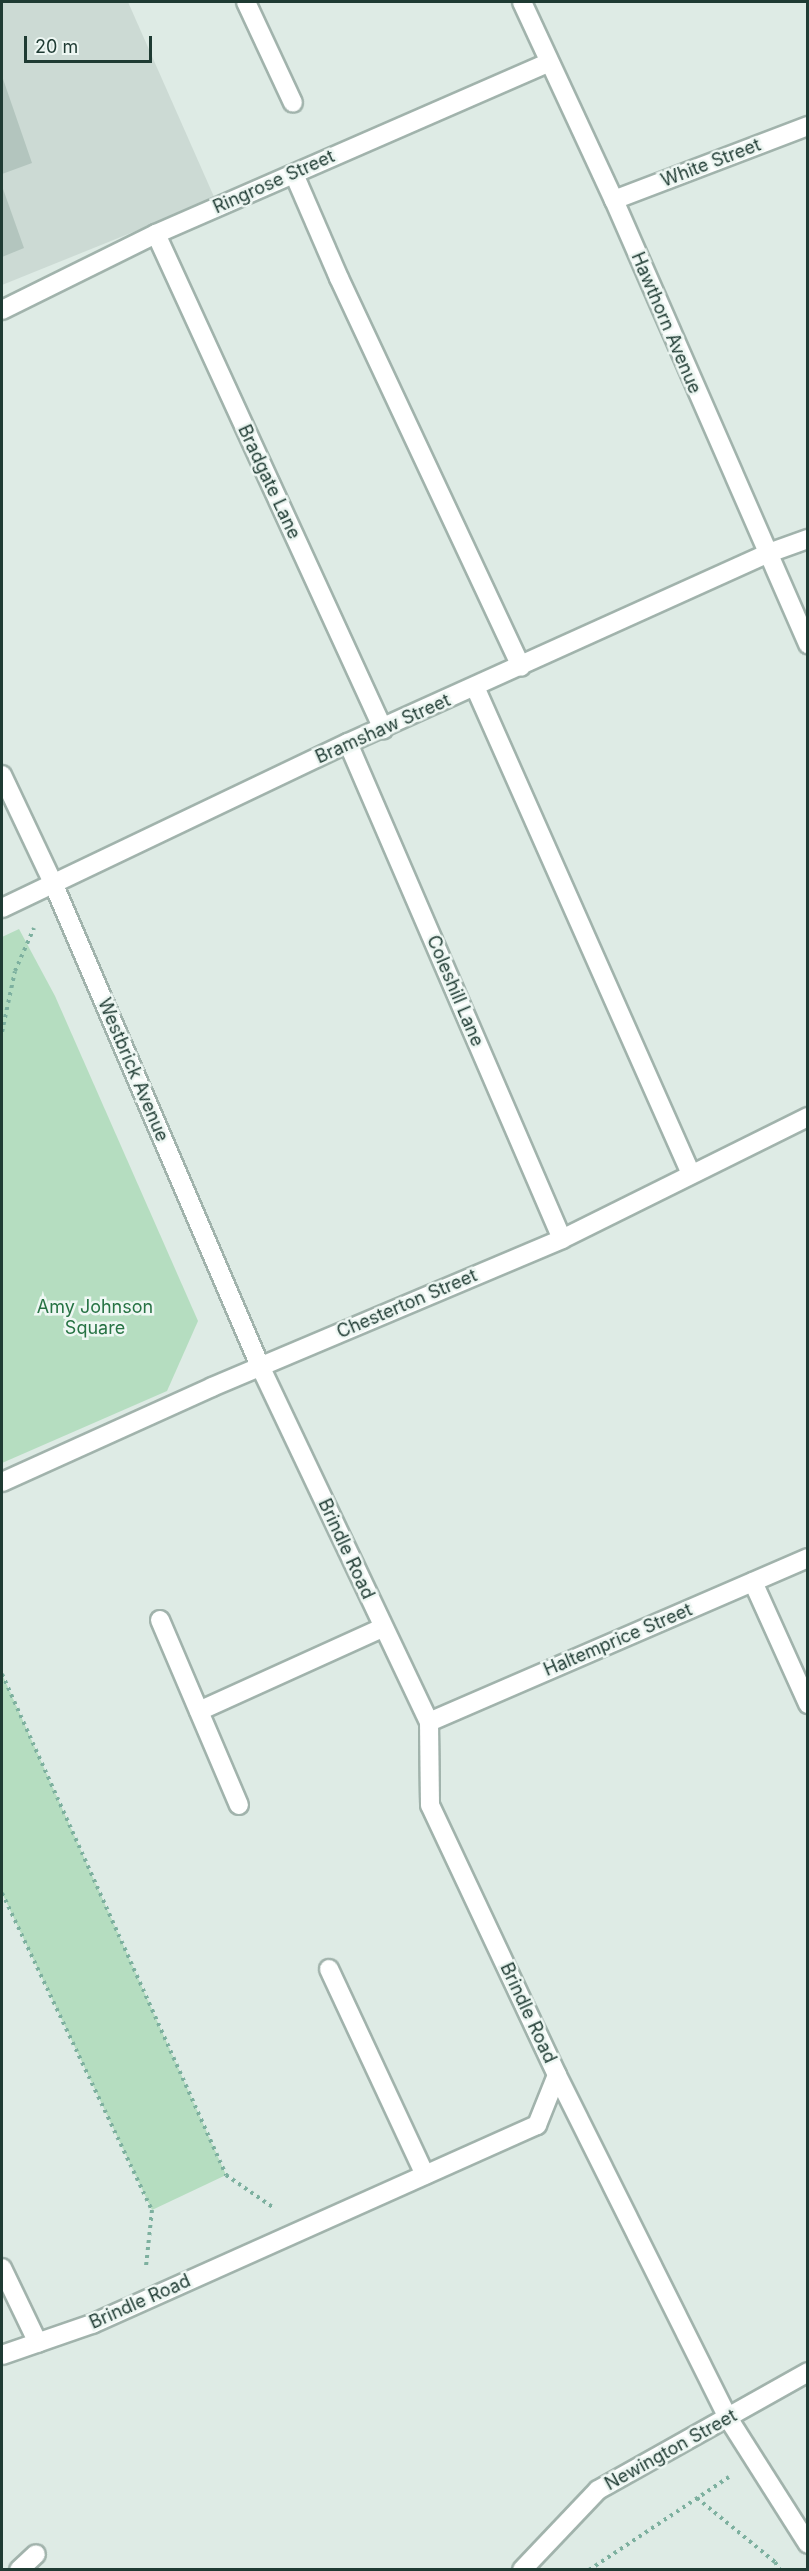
<!DOCTYPE html>
<style>
body{margin:0}
#map{position:relative;width:809px;height:2571px;overflow:hidden;background:#deebe5;font-family:Inter,sans-serif}
div>[style]{position:absolute}
.built>*{inset:0;background:#ccdad4}
.green>*{inset:0;background:#b5ddc0}
.building>*{inset:0;background:#b3c5be}
.path>*{height:4px;margin-top:-2px;transform-origin:0;background:repeating-linear-gradient(90deg,#7db09f 0 3px,transparent 0 7.5px)}
.roads{filter:drop-shadow(2px 0 #a1b3ac) drop-shadow(-2px 0 #a1b3ac) drop-shadow(0 2px #a1b3ac) drop-shadow(0 -2px #a1b3ac)}
.lane>*{height:18px;margin:-9px;padding:0 9px;transform-origin:9px;border-radius:9px;background:#fff}
.street>*{height:18px;margin:-9px;padding:0 9px;transform-origin:9px;border-radius:9px;background:#fff}
.secondary>*{height:18px;margin:-9px;padding:0 9px;transform-origin:9px;border-radius:9px;background:#fff}
span{translate:-50% -50%;white-space:nowrap;text-align:center;line-height:1.15;-webkit-text-stroke:5px #eef7f3;paint-order:stroke}
.street-label{font-size:18px;color:#1f3b33}
.park-label{font-size:18px;color:#277344}
.frame{position:absolute;inset:0;border:3px solid #1f3b33;pointer-events:none}
.scale{position:absolute;left:24px;top:36px;width:128px;height:27px;box-sizing:border-box;border:3px solid #1f3b33;border-top:0;padding-left:8px;font-size:18px;line-height:21px;white-space:nowrap;color:#1f3b33;-webkit-text-stroke:4px #eef7f3;paint-order:stroke}
</style>
<div id="map">
<div class="built">
<div style="clip-path:polygon(2px 2px,128px 2px,215px 199px,2px 285px)"></div>
</div>
<div class="green">
<div style="clip-path:polygon(19px 929px,55px 996px,198px 1321px,167px 1391px,2px 1463px,2px 937px)"></div>
<div style="clip-path:polygon(2px 1674px,226px 2175px,152px 2210px,2px 1893px)"></div>
</div>
<div class="building">
<div style="clip-path:polygon(2px 76px,32px 163px,2px 174px)"></div>
<div style="clip-path:polygon(2px 186px,24px 248px,2px 257px)"></div>
</div>
<div class="path">
<div style="left:2px;top:1032px;width:62px;rotate:-78deg"></div>
<div style="left:15px;top:971px;width:47px;rotate:-66.2deg"></div>
<div style="left:2px;top:1674px;width:549px;rotate:65.91deg"></div>
<div style="left:226px;top:2175px;width:58px;rotate:34.5deg"></div>
<div style="left:2px;top:1893px;width:351px;rotate:64.7deg"></div>
<div style="left:152px;top:2210px;width:56px;rotate:96.1deg"></div>
<div style="left:697px;top:2498px;width:101px;rotate:39.4deg"></div>
<div style="left:775px;top:2562px;width:9px;rotate:58deg"></div>
<div style="left:589px;top:2570px;width:168px;rotate:-33.6deg"></div>
</div>
<div class="roads">
<div class="lane">
<div style="left:246px;top:2px;width:111px;rotate:65deg"></div>
<div style="left:294px;top:174px;width:113px;rotate:66.6deg"></div>
<div style="left:339px;top:278px;width:429px;rotate:64.9deg"></div>
<div style="left:475px;top:687px;width:533px;rotate:66.08deg"></div>
<div style="left:160px;top:1620px;width:201px;rotate:66.9deg"></div>
<div style="left:199px;top:1711px;width:201px;rotate:-24.4deg"></div>
<div style="left:329px;top:1969px;width:227px;rotate:65deg"></div>
<div style="left:2px;top:2268px;width:83px;rotate:64.4deg"></div>
</div>
<div class="street">
<div style="left:614px;top:200px;width:208px;rotate:-20.9deg"></div>
<div style="left:156px;top:234px;width:545px;rotate:65.36deg"></div>
<div style="left:2px;top:310px;width:172px;rotate:-26.3deg"></div>
<div style="left:156px;top:234px;width:429px;rotate:-23.6deg"></div>
<div style="left:348px;top:743px;width:540px;rotate:66.66deg"></div>
<div style="left:2px;top:775px;width:119px;rotate:64.7deg"></div>
<div style="left:53px;top:883px;width:525px;rotate:66.8deg"></div>
<div style="left:260px;top:1366px;width:394px;rotate:64.6deg"></div>
<div style="left:429px;top:1722px;width:83px;rotate:89.3deg"></div>
<div style="left:430px;top:1805px;width:298px;rotate:64.8deg"></div>
<div style="left:557px;top:2075px;width:54px;rotate:111.8deg"></div>
<div style="left:537px;top:2125px;width:487px;rotate:155.9deg"></div>
<div style="left:92px;top:2324px;width:95px;rotate:161deg"></div>
<div style="left:2px;top:908px;width:383px;rotate:-25.5deg"></div>
<div style="left:348px;top:743px;width:459px;rotate:-24.3deg"></div>
<div style="left:766px;top:554px;width:45px;rotate:-19.7deg"></div>
<div style="left:2px;top:1482px;width:230px;rotate:-24.3deg"></div>
<div style="left:212px;top:1387px;width:380px;rotate:-22.9deg"></div>
<div style="left:562px;top:1239px;width:275px;rotate:-26.4deg"></div>
<div style="left:753px;top:1582px;width:134px;rotate:65.7deg"></div>
<div style="left:429px;top:1722px;width:413px;rotate:-23.4deg"></div>
<div style="left:557px;top:2075px;width:383px;rotate:63.5deg"></div>
<div style="left:728px;top:2418px;width:149px;rotate:57.6deg"></div>
<div style="left:19px;top:2570px;width:23px;rotate:-43deg"></div>
<div style="left:522px;top:2570px;width:110px;rotate:-46.5deg"></div>
<div style="left:598px;top:2490px;width:241px;rotate:-29.3deg"></div>
</div>
<div class="secondary">
<div style="left:522px;top:2px;width:218px;rotate:65.1deg"></div>
<div style="left:614px;top:200px;width:485px;rotate:66.4deg"></div>
</div>
</div>
<div class="street-label">
<span style="left:711px;top:163px;rotate:-21deg">White Street</span>
<span style="left:274px;top:182px;rotate:-24deg">Ringrose Street</span>
<span style="left:666px;top:323px;rotate:67deg">Hawthorn Avenue</span>
<span style="left:269px;top:482px;rotate:65deg">Bradgate Lane</span>
<span style="left:383px;top:729px;rotate:-24deg">Bramshaw Street</span>
<span style="left:455px;top:991px;rotate:67deg">Coleshill Lane</span>
<span style="left:133px;top:1070px;rotate:67deg">Westbrick Avenue</span>
<span style="left:407px;top:1304px;rotate:-23deg">Chesterton Street</span>
<span style="left:346px;top:1549px;rotate:65deg">Brindle Road</span>
<span style="left:618px;top:1640px;rotate:-23deg">Haltemprice Street</span>
<span style="left:528px;top:2013px;rotate:65deg">Brindle Road</span>
<span style="left:140px;top:2302px;rotate:-24deg">Brindle Road</span>
<span style="left:671px;top:2450px;rotate:-29deg">Newington Street</span>
</div>
<div class="park-label">
<span style="left:95px;top:1318px">Amy Johnson<br>Square</span>
</div>
<div class="frame"></div>
<div class="scale">20 m</div>
</div>
